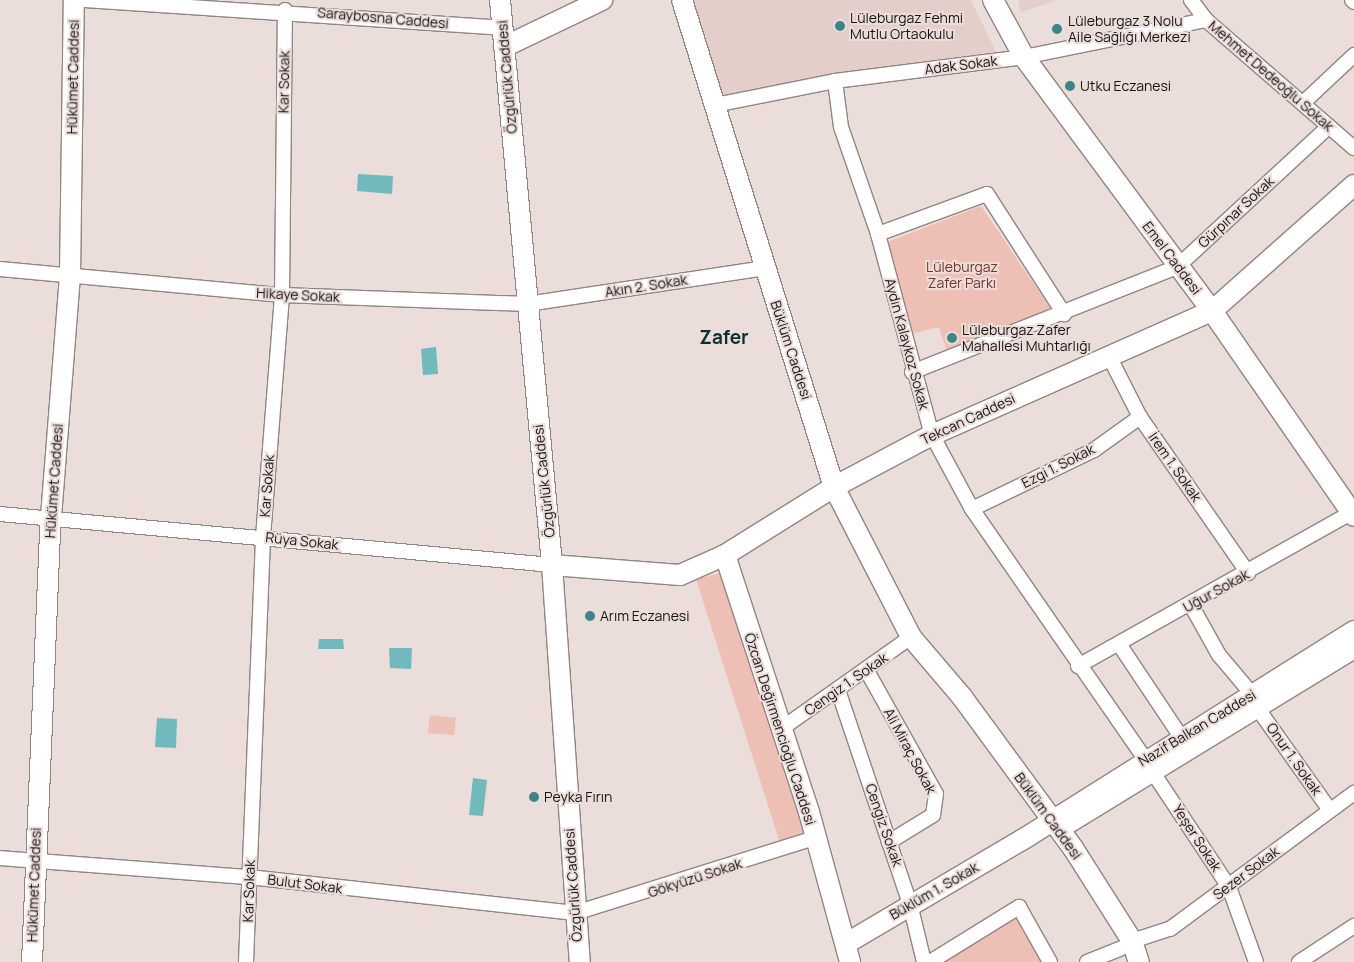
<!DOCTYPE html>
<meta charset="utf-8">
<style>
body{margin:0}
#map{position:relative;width:1354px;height:962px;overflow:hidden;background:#eaddda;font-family:Manrope,sans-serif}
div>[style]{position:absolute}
.built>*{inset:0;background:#e4ceca}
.green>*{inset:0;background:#edbfb5}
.water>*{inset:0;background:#70babe}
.roads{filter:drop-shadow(1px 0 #918582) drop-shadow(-1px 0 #918582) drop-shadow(0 1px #918582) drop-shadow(0 -1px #918582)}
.street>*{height:14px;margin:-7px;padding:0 7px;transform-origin:7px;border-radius:7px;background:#fff}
.secondary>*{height:20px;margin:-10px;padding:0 10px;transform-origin:10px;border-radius:10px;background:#fff}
.dots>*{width:14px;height:14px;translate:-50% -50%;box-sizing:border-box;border:2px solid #eaddda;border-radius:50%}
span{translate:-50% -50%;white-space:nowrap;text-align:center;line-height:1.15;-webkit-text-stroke:4px #eaddda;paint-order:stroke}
.street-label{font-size:14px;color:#181312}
.poi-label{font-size:14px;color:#181312}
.left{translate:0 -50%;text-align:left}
.park-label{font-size:14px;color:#7a3225}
.district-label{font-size:19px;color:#0c2f31;font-weight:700}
</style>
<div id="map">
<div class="built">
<div style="clip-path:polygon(689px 0,971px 0,996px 52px,836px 73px,720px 98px)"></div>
<div style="clip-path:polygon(1018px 0,1058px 0,1021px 12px)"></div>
</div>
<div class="green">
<div style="clip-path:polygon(981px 206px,1050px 308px,948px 355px,939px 327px,911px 334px,885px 249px,890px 241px)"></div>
<div style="clip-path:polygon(724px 572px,809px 835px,780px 843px,696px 579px)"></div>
<div style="clip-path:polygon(430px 715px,456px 718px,454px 735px,428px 733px)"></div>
<div style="clip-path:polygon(1016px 916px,1043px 962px,940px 962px)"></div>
</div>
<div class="water">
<div style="clip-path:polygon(358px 174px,393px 176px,392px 194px,357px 191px)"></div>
<div style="clip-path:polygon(436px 347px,438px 374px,423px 375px,421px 349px)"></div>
<div style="clip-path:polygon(319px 639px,343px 639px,344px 649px,318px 649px)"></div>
<div style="clip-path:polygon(389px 648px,412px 648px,411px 669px,390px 668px)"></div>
<div style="clip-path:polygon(157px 718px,177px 719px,176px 748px,155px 747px)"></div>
<div style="clip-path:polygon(473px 778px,487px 780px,483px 816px,469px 815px)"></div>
</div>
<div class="roads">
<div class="street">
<div style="left:84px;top:0;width:419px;rotate:3.8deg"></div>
<div style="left:1191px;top:0;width:25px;rotate:53deg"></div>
<div style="left:1206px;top:20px;width:196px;rotate:40.9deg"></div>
<div style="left:1352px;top:0;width:3px;rotate:45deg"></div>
<div style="left:835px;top:81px;width:46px;rotate:82.6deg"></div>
<div style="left:841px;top:127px;width:113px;rotate:70.9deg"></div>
<div style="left:878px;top:234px;width:208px;rotate:75deg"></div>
<div style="left:932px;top:435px;width:84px;rotate:61.6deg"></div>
<div style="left:972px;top:509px;width:304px;rotate:55.3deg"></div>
<div style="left:1304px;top:102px;width:69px;rotate:-43.2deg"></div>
<div style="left:715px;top:105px;width:122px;rotate:-11.3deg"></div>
<div style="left:835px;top:81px;width:191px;rotate:-7.2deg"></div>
<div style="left:1024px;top:57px;width:186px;rotate:-11.5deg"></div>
<div style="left:878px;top:234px;width:116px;rotate:-20.2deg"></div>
<div style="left:987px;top:194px;width:143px;rotate:57.3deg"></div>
<div style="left:0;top:269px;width:283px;rotate:5.3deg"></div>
<div style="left:282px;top:295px;width:245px;rotate:2.1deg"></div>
<div style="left:527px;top:304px;width:241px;rotate:-8.6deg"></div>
<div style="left:1109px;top:356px;width:68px;rotate:63.1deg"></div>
<div style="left:1140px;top:417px;width:190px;rotate:55.3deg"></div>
<div style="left:912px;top:372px;width:285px;rotate:-21.6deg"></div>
<div style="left:1177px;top:267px;width:207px;rotate:-42.8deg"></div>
<div style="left:972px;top:509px;width:136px;rotate:-25.8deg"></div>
<div style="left:1094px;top:450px;width:57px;rotate:-35.7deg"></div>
<div style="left:0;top:514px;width:554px;rotate:5.28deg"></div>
<div style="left:1191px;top:605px;width:57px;rotate:60.8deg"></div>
<div style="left:1219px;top:655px;width:51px;rotate:49.8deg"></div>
<div style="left:1119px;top:644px;width:112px;rotate:56.3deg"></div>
<div style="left:1078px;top:666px;width:314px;rotate:-29.3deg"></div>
<div style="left:867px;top:671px;width:141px;rotate:60.7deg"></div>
<div style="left:936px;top:794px;width:21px;rotate:98deg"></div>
<div style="left:933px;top:815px;width:52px;rotate:148.5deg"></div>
<div style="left:838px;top:690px;width:226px;rotate:71.4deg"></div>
<div style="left:910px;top:904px;width:60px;rotate:76.4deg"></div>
<div style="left:1258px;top:709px;width:123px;rotate:54.6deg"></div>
<div style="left:781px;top:729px;width:159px;rotate:-35.3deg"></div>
<div style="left:1154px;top:774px;width:136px;rotate:56.4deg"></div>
<div style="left:1229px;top:887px;width:80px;rotate:70.2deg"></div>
<div style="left:0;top:858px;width:250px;rotate:4.4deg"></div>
<div style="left:249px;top:877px;width:328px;rotate:6.3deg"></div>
<div style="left:575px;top:913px;width:251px;rotate:-17.4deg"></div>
<div style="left:1132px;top:941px;width:40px;rotate:-18deg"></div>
<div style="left:1170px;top:929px;width:229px;rotate:-36.5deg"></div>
<div style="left:246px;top:962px;width:425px;rotate:-87.7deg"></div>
<div style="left:263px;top:537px;width:243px;rotate:-85.5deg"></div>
<div style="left:282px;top:295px;width:285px;rotate:-89.4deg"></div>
<div style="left:930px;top:962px;width:105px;rotate:-31.7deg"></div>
<div style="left:1019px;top:907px;width:63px;rotate:60.6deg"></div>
<div style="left:1087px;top:962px;width:37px;rotate:-22deg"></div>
<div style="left:1299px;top:962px;width:66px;rotate:-33.2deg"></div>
</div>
<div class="secondary">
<div style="left:500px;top:0;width:567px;rotate:84.74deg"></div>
<div style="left:552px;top:565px;width:398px;rotate:86deg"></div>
<div style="left:682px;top:0;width:510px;rotate:72.67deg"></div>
<div style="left:834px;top:487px;width:169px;rotate:62.8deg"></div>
<div style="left:911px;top:637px;width:79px;rotate:49.6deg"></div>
<div style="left:962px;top:697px;width:187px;rotate:53.7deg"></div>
<div style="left:1073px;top:848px;width:110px;rotate:57.6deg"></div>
<div style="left:1132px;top:941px;width:22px;rotate:72deg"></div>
<div style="left:993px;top:0;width:65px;rotate:61.5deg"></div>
<div style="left:1024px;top:57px;width:316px;rotate:53.5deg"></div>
<div style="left:1212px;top:311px;width:249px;rotate:55.3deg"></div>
<div style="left:504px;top:47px;width:109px;rotate:-25.6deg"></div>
<div style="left:725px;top:555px;width:270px;rotate:71.9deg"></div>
<div style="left:809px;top:812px;width:156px;rotate:74.7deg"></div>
<div style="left:552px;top:565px;width:128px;rotate:4.5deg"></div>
<div style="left:680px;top:575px;width:49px;rotate:-24deg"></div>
<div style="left:725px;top:555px;width:128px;rotate:-32deg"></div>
<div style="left:834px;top:487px;width:111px;rotate:-28deg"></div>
<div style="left:932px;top:435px;width:306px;rotate:-23.9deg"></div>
<div style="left:1212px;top:311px;width:190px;rotate:-41.6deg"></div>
<div style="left:1065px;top:825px;width:339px;rotate:-31.5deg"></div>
<div style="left:847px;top:943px;width:203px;rotate:-30.5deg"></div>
<div style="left:1022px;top:840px;width:392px;rotate:-32.2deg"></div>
<div style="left:32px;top:962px;width:445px;rotate:-87.6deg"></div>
<div style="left:51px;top:517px;width:243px;rotate:-85.5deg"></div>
<div style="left:70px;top:275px;width:275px;rotate:-89.2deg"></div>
</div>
</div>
<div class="dots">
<div style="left:840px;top:26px;background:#3b8487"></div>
<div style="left:1057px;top:29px;background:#3b8487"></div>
<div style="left:1070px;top:86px;background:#3b8487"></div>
<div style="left:952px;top:338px;background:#3b8487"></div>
<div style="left:590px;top:616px;background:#3b8487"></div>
<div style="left:534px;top:797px;background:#3b8487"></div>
</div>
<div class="street-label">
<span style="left:383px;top:18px;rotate:5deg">Saraybosna Caddesi</span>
<span style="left:961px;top:65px;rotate:-7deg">Adak Sokak</span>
<span style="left:1271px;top:76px;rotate:41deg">Mehmet Dedeoğlu Sokak</span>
<span style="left:73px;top:77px;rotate:-89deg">Hükümet Caddesi</span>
<span style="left:507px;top:77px;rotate:-95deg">Özgürlük Caddesi</span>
<span style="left:284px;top:82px;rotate:-89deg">Kar Sokak</span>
<span style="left:1236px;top:212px;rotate:-43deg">Gürpınar Sokak</span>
<span style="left:1172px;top:258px;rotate:53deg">Emel Caddesi</span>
<span style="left:646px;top:286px;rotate:-9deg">Akın 2. Sokak</span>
<span style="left:298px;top:295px;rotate:3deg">Hikaye Sokak</span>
<span style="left:907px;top:344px;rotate:75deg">Aydın Kalaykoz Sokak</span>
<span style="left:791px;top:350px;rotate:72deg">Büklüm Caddesi</span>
<span style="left:968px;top:419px;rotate:-25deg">Tekcan Caddesi</span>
<span style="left:1058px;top:466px;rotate:-27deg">Ezgi 1. Sokak</span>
<span style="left:1175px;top:467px;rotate:55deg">İrem 1. Sokak</span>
<span style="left:54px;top:481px;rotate:-86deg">Hükümet Caddesi</span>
<span style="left:544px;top:481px;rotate:-96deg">Özgürlük Caddesi</span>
<span style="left:267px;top:486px;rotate:-86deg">Kar Sokak</span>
<span style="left:302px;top:541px;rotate:6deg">Rüya Sokak</span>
<span style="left:1216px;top:591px;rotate:-29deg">Uğur Sokak</span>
<span style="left:846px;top:684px;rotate:-35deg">Cengiz 1. Sokak</span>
<span style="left:1197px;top:728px;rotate:-31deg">Nazif Balkan Caddesi</span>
<span style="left:780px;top:729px;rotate:72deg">Özcan Değirmencioğlu Caddesi</span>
<span style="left:910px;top:751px;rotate:62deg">Ali Miraç Sokak</span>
<span style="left:1294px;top:759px;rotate:55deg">Onur 1. Sokak</span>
<span style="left:1048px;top:816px;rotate:54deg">Büklüm Caddesi</span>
<span style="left:884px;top:825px;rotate:71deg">Cengiz Sokak</span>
<span style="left:1197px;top:838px;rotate:57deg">Yeşer Sokak</span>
<span style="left:1246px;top:873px;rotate:-37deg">Sezer Sokak</span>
<span style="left:695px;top:878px;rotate:-18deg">Gökyüzü Sokak</span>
<span style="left:305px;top:884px;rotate:7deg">Bulut Sokak</span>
<span style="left:34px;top:885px;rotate:-88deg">Hükümet Caddesi</span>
<span style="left:573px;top:885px;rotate:-94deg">Özgürlük Caddesi</span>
<span style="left:249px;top:891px;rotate:-88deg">Kar Sokak</span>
<span style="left:934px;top:891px;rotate:-30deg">Büklüm 1. Sokak</span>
</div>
<div class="poi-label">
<span class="left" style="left:850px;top:26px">Lüleburgaz Fehmi<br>Mutlu Ortaokulu</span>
<span class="left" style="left:1068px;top:29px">Lüleburgaz 3 Nolu<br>Aile Sağlığı Merkezi</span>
<span class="left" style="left:1080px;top:86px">Utku Eczanesi</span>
<span class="left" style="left:962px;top:338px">Lüleburgaz Zafer<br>Mahallesi Muhtarlığı</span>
<span class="left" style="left:600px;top:616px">Arım Eczanesi</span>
<span class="left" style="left:544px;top:797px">Peyka Fırın</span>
</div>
<div class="park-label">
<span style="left:962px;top:275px">Lüleburgaz<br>Zafer Parkı</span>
</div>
<div class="district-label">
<span style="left:724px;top:338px">Zafer</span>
</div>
</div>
